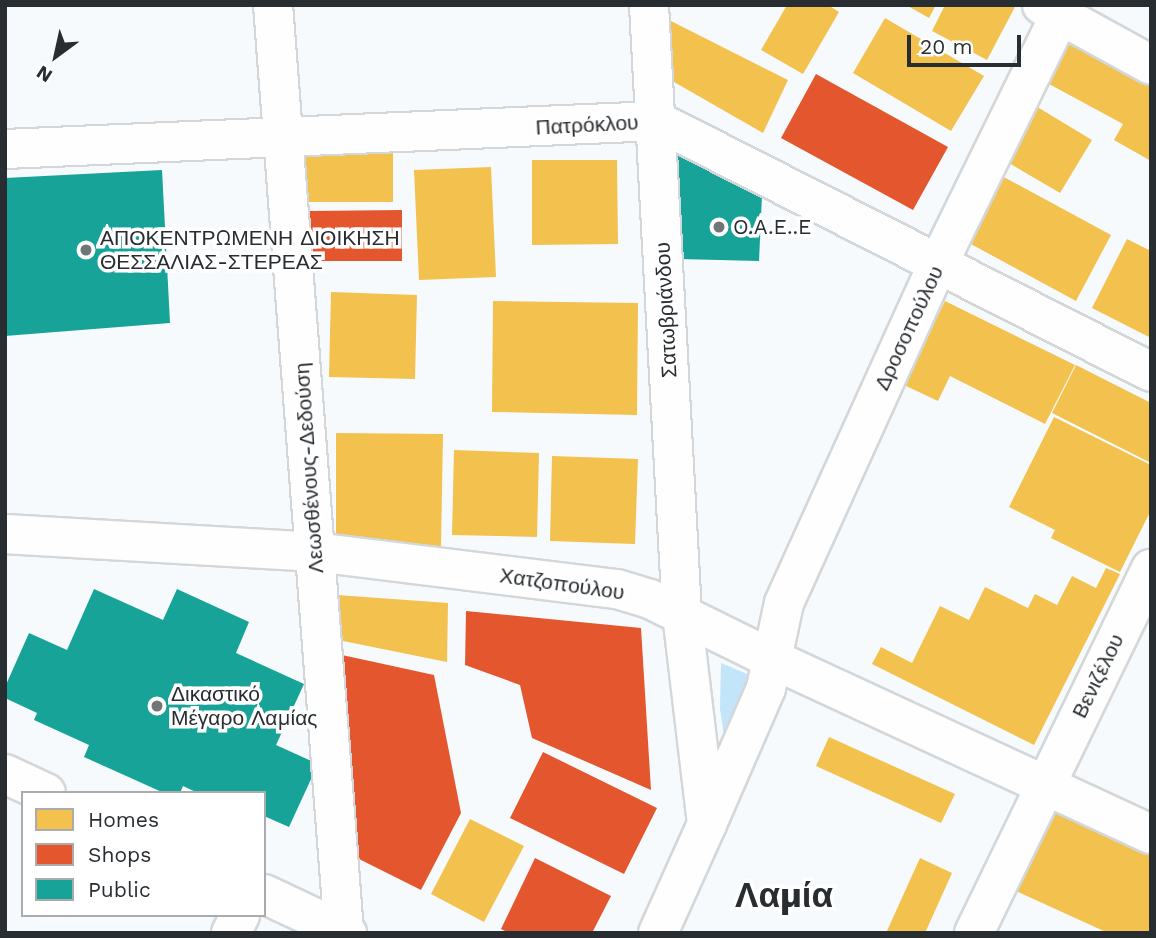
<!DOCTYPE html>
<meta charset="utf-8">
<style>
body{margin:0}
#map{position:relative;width:1156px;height:938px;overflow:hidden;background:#f7fafc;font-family:"Work Sans",sans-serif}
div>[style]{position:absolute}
.green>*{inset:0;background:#c2e5fa}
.homes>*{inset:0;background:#f2c14e}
.shops>*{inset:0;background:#e4572e}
.public>*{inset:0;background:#17a398}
.roads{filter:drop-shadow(2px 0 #d3d7d9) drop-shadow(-2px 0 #d3d7d9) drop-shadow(0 2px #d3d7d9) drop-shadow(0 -2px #d3d7d9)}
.minor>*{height:38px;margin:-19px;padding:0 19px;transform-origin:19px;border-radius:19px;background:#fefeff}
.tertiary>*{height:38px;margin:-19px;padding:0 19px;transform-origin:19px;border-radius:19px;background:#fefeff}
.secondary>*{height:38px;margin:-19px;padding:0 19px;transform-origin:19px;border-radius:19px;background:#fefeff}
.dots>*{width:19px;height:19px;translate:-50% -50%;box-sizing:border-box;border:4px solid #fff;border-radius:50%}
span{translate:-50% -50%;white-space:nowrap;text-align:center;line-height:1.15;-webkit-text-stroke:7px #fff;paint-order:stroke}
.street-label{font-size:21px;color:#282d31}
.poi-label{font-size:21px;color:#282d31}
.left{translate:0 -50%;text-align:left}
.town-label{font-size:35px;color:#282d31;font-weight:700}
.frame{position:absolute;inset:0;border:7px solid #282d31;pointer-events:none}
.legend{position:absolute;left:21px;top:791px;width:245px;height:126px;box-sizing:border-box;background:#fff;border:2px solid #a9abad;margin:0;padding:9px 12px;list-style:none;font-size:21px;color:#282d31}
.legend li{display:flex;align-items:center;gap:14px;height:35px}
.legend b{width:35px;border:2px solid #a9abad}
.north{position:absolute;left:21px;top:21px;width:70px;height:70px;-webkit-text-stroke:5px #fff;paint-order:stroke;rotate:213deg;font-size:19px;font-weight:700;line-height:28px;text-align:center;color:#282d31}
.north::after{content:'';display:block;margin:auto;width:24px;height:32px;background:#282d31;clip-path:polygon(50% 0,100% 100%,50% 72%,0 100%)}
.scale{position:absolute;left:907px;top:35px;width:114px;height:32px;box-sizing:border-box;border:4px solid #282d31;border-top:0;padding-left:9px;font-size:21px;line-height:24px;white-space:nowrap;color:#282d31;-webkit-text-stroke:5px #fff;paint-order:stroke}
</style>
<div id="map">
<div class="green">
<div style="clip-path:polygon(721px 663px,752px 676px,724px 736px,720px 709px)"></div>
</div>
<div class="homes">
<div style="clip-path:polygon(787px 5px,828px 5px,839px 12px,803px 74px,761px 50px)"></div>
<div style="clip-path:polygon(906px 5px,936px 5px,929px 18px)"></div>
<div style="clip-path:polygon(945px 5px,1016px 5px,987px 60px,932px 31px)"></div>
<div style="clip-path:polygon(885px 18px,984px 76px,951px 131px,853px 73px)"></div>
<div style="clip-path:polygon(669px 20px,788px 80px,763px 133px,674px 82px)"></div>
<div style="clip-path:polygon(1065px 29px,1151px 76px,1151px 161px,1114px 140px,1123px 124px,1038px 78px)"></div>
<div style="clip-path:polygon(1029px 102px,1092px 140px,1060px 193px,997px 156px)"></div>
<div style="clip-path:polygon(393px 151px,393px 202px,300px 202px,299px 152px)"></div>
<div style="clip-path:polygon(532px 160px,617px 160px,618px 244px,532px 245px)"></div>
<div style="clip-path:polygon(491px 167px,496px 277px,419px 280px,414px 170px)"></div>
<div style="clip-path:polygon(991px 170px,1111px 235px,1076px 301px,956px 236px)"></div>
<div style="clip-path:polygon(1127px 239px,1151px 251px,1151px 338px,1092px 308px)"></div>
<div style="clip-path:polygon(331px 292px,417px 295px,415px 379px,329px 377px)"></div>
<div style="clip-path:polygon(493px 301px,638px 303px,637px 415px,492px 412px)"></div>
<div style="clip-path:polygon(945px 301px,1075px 365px,1045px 424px,950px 376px,938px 401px,904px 385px)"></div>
<div style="clip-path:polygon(1076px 365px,1151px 403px,1151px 463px,1052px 413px)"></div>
<div style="clip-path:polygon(1054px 417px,1151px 465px,1151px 510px,1120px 572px,1051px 538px,1055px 530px,1009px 507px)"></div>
<div style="clip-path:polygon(336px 433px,443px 434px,441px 547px,336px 545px)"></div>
<div style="clip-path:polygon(454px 450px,539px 453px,537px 537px,452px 535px)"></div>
<div style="clip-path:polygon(552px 456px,638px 459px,635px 544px,550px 541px)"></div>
<div style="clip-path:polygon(1106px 568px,1120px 574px,1034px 745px,872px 664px,881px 647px,912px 663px,940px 606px,969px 620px,985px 587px,1028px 608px,1035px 594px,1057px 605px,1072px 576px,1096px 588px)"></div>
<div style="clip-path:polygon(337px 595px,448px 603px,447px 662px,338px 640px)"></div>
<div style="clip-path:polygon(829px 737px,955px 794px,941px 823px,816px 766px)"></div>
<div style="clip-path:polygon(1053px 809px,1151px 855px,1151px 933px,1108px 933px,1016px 891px)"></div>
<div style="clip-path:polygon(470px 819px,524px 846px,484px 922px,431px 894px)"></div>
<div style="clip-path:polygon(920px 858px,952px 873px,925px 933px,886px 933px)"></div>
</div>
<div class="shops">
<div style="clip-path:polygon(816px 74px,948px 147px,913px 210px,781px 138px)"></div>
<div style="clip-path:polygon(402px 210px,402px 261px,309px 261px,308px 211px)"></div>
<div style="clip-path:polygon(466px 611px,641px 628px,651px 790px,532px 738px,520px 685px,465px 665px)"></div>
<div style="clip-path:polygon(342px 655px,434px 675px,461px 813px,421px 890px,353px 856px)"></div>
<div style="clip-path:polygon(543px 752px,657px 808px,624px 874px,510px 818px)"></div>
<div style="clip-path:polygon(535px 858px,611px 896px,592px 933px,509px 933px,501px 929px)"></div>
</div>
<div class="public">
<div style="clip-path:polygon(680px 153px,762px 195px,759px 261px,679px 259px,673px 159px)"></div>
<div style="clip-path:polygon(162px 170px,170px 323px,5px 336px,5px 178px)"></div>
<div style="clip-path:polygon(94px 589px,163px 620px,177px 589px,249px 622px,236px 653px,304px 684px,276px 745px,318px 764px,289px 827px,264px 816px,264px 793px,198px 793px,183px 786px,180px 793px,164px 793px,84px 757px,89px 745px,34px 720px,37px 713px,5px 698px,5px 687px,29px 633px,67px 650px)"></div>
</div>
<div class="roads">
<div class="minor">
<div style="left:273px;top:5px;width:929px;rotate:85.62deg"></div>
<div style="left:1042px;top:5px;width:124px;rotate:28.8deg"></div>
<div style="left:772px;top:659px;width:57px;rotate:-77.9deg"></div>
<div style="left:784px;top:603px;width:372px;rotate:-65.6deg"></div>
<div style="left:938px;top:264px;width:288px;rotate:-63.9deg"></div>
<div style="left:231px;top:933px;width:20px;rotate:-63deg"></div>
</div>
<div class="tertiary">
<div style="left:5px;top:534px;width:311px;rotate:3.3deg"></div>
<div style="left:315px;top:552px;width:304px;rotate:7deg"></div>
<div style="left:617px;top:589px;width:34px;rotate:17deg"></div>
<div style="left:650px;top:599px;width:136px;rotate:26.2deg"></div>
<div style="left:772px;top:659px;width:417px;rotate:24.8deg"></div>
<div style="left:707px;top:824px;width:148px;rotate:-66.5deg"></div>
<div style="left:766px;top:688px;width:30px;rotate:-78deg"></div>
<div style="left:974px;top:933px;width:405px;rotate:-64.1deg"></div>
</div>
<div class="secondary">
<div style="left:649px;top:5px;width:610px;rotate:86.9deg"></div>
<div style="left:682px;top:614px;width:211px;rotate:83.2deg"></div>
<div style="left:707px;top:824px;width:120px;rotate:114.2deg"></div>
<div style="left:5px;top:149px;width:653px;rotate:-2.46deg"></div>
<div style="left:657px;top:121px;width:554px;rotate:26.93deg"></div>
<div style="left:5px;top:774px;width:45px;rotate:24.9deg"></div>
<div style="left:264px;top:894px;width:92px;rotate:25.2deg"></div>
</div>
</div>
<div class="dots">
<div style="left:719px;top:227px;background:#707578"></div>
<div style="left:86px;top:250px;background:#707578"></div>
<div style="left:157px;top:706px;background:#707578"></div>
</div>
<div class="street-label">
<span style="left:587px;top:125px;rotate:-3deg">Πατρόκλου</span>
<span style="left:666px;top:310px;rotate:-93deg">Σατωβριάνδου</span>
<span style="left:909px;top:328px;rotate:-65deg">Δροσοπούλου</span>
<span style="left:309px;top:468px;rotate:-94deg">Λεωσθένους-Δεδούση</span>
<span style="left:562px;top:584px;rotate:8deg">Χατζοπούλου</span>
<span style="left:1098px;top:676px;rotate:-64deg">Βενιζέλου</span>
</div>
<div class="poi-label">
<span class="left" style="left:733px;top:227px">O.A.E..E</span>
<span class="left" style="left:100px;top:250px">ΑΠΟΚΕΝΤΡΩΜΕΝΗ ΔΙΟΙΚΗΣΗ<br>ΘΕΣΣΑΛΙΑΣ-ΣΤΕΡΕΑΣ</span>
<span class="left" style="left:171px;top:706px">Δικαστικό<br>Μέγαρο Λαμίας</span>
</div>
<div class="town-label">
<span style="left:784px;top:895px">Λαμία</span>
</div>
<div class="frame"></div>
<ul class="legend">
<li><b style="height:19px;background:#f2c14e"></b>Homes</li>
<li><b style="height:19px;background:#e4572e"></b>Shops</li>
<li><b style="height:19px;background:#17a398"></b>Public</li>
</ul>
<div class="north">N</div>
<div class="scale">20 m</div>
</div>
